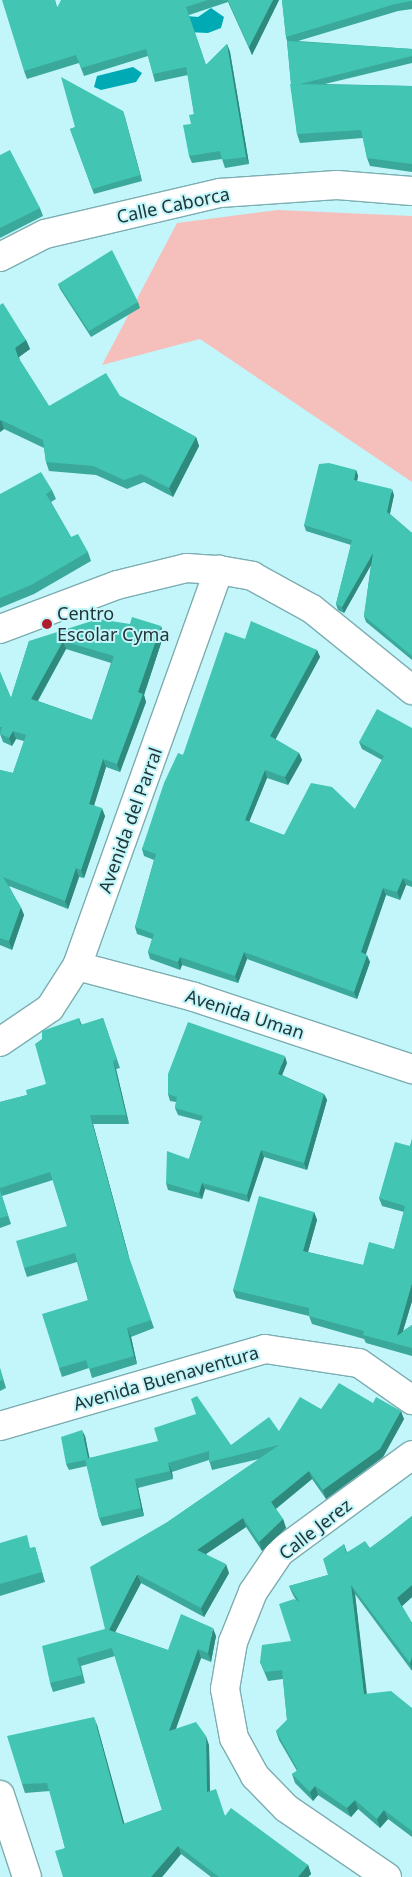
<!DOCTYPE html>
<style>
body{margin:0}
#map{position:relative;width:412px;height:1877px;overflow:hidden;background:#c3f6fa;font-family:"Noto Sans",sans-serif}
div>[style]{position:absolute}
.green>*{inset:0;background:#f5c0bc}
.water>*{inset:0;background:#00aab5}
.roads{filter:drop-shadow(1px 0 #7cadb1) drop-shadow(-1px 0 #7cadb1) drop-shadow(0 1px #7cadb1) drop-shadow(0 -1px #7cadb1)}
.minor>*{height:28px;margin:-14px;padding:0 14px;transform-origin:14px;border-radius:14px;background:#fff}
.wall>*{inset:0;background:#3aa99b}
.shaded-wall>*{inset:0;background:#2f8a7e}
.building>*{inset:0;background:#43c5b4}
.dots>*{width:14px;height:14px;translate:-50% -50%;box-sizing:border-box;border:2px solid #c3f6fa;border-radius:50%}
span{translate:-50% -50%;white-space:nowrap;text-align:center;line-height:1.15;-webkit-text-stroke:4px #c3f6fa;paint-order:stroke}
.street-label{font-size:18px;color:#223638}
.poi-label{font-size:18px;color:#223638}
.left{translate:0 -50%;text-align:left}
</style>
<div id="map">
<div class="green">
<div style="clip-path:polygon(278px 210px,412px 216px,412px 482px,200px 339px,102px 365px,177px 223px)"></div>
</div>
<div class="water">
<div style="clip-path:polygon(211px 8px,224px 17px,221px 28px,208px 33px,187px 32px,187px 16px,198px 17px)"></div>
<div style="clip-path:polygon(133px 67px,142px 73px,136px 82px,101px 90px,94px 87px,97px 76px)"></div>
</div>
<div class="roads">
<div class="minor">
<div style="left:0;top:257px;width:51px;rotate:-27.1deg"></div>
<div style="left:45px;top:234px;width:180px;rotate:-13.2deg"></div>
<div style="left:220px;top:193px;width:117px;rotate:-3.9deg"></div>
<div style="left:337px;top:185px;width:75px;rotate:4.6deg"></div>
<div style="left:0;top:629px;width:125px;rotate:-20.6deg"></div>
<div style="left:117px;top:585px;width:72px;rotate:-13.7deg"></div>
<div style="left:187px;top:568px;width:32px;rotate:4deg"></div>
<div style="left:219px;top:570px;width:34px;rotate:10deg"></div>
<div style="left:252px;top:576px;width:68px;rotate:28.8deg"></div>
<div style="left:312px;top:609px;width:129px;rotate:39deg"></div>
<div style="left:77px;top:966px;width:121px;rotate:14.8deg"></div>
<div style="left:194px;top:997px;width:230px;rotate:18.3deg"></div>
<div style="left:0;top:1042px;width:60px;rotate:-34.2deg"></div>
<div style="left:50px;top:1008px;width:50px;rotate:-57.3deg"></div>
<div style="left:77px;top:966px;width:421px;rotate:-70.3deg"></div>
<div style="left:0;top:1426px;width:276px;rotate:-16.2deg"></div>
<div style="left:265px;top:1349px;width:95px;rotate:8.5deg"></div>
<div style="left:359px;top:1363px;width:65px;rotate:34.9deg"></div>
<div style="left:0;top:1795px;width:86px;rotate:71.8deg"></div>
<div style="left:387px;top:1877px;width:122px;rotate:-145.7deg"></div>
<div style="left:286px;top:1808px;width:45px;rotate:-134.1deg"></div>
<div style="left:255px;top:1776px;width:43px;rotate:-118.9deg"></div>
<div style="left:234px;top:1738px;width:50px;rotate:-100.4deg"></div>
<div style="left:225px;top:1689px;width:48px;rotate:-80.3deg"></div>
<div style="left:233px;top:1642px;width:54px;rotate:-68.2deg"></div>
<div style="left:253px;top:1592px;width:48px;rotate:-56deg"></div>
<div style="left:280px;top:1552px;width:164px;rotate:-36.3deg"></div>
</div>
</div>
<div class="wall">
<div style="clip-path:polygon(55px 0,57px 7px,132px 0,279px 0,252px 55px,228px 2px,189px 15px,206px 65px,227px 44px,230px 52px,249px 164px,225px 168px,222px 159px,192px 163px,189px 156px,191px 124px,194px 114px,188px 75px,155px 82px,148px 56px,84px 76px,79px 63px,27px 79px,24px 71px)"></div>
<div style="clip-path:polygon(282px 0,412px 0,412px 9px,398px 11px,298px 41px,412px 49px,412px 63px,325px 84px,412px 86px,412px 172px,370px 166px,367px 158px,363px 138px,300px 143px,297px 134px,291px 84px,287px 41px,286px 37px)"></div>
<div style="clip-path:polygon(123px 111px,142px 181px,94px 194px,70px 129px)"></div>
<div style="clip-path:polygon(0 155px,40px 208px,43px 216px,0 238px)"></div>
<div style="clip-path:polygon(58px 284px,138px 302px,140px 308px,91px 337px,60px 289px)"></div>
<div style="clip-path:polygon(0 305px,26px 340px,30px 349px,19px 357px,19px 359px,49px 406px,120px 396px,196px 437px,199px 446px,173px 497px,144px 482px,127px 489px,96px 475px,49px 471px,46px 462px,44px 448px,4px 429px,0 432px)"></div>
<div style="clip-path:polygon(356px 470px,358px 476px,357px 481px,394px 495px,390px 514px,412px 533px,412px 660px,366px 622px,364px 616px,371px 565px,344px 613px,338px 610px,336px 604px,351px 545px,306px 531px,304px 525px)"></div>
<div style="clip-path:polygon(52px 490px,56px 499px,51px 502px,71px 537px,88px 552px,91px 561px,34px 594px,0 608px,0 494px)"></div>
<div style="clip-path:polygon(evenodd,164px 634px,144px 695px,146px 702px,120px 772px,106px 767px,94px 805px,105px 816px,84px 878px,79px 877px,68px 909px,9px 886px,24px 915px,12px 950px,0 945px,0 770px,13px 773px,24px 741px,16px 739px,12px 746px,3px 742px,0 734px,0 672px,11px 698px,29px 641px,164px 634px,66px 649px,111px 663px,92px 720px,38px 701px,66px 649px)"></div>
<div style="clip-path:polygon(245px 639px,317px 650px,320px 657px,275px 739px,299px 753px,302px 760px,288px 785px,267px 778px,249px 822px,284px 835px,355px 809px,382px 760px,362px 749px,359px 742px,412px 728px,412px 887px,406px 885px,400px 900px,386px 895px,365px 954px,370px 962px,357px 999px,247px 959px,238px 983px,182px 965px,180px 970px,150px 959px,148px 952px,152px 939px,137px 934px,135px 927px,154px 860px,144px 856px,142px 849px,183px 755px)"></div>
<div style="clip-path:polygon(79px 1018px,82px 1025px,103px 1018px,120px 1068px,116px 1069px,129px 1124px,93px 1124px,130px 1261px,154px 1328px,131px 1337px,137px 1364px,92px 1378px,89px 1368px,62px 1377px,59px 1368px,88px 1300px,77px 1262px,27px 1277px,24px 1268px,67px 1226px,53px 1180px,2px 1196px,11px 1224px,0 1228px,0 1102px,27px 1095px,46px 1084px)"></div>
<div style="clip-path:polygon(287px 1063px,282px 1075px,324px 1094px,327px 1100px,307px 1170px,264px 1157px,249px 1202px,205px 1189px,202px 1199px,168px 1190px,166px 1183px,189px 1159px,201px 1121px,178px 1115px,175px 1108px,176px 1102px,170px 1101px,168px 1094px)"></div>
<div style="clip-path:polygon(412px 1139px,412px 1301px,403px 1331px,412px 1325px,412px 1356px,366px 1343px,364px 1339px,312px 1324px,309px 1316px,236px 1298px,233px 1290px,314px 1212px,317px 1220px,308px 1252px,363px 1265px,394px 1249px,404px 1212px,382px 1206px,379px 1198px,410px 1146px)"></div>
<div style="clip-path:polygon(0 1368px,6px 1388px,0 1391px)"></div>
<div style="clip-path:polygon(373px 1403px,404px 1419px,383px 1457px,326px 1499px,312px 1479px,276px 1509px,283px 1519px,286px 1528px,262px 1551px,246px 1527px,206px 1554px,229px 1573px,204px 1617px,141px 1583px,115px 1632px,168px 1650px,216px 1636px,211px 1662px,201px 1658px,176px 1729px,209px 1745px,210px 1791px,225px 1816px,308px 1865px,311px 1874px,308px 1877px,211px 1877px,181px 1854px,162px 1877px,63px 1877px,65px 1848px,50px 1791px,25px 1793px,22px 1784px,97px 1725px,124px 1824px,162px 1810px,115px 1656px,81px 1666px,85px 1683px,53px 1692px,50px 1683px,105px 1629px,169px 1521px,259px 1459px,212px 1470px,209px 1460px,172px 1472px,173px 1479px,138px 1488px,144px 1516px,102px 1526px,99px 1518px,87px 1466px,69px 1470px,66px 1464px,85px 1436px,89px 1458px,231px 1445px,279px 1431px,321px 1409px)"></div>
<div style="clip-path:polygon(412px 1516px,412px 1597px,402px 1606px,412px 1623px,412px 1671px,355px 1594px,366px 1694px,412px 1708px,412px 1837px,388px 1819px,380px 1828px,358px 1809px,351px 1817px,318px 1795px,313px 1801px,295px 1783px,292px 1774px,297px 1771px,279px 1740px,276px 1731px,287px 1720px,283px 1679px,268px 1681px,260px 1662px,291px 1641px,296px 1600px,293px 1595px,289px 1586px,328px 1575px,344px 1544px,347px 1552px,370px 1548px,389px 1534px)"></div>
<div style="clip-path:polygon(0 1543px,31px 1548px,35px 1547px,45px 1582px,0 1596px)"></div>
</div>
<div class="shaded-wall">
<div style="clip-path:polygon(273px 0,279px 0,252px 55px,249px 47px)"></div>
<div style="clip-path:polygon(227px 44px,230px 52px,249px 164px,246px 157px)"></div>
<div style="clip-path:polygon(123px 111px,125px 117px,142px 181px,140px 175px)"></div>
<div style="clip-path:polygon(26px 340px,30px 349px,19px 357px,21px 366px,15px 348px)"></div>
<div style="clip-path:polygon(1px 420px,4px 429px,0 432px,0 421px)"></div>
<div style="clip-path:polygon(196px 437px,199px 446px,173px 497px,169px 488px)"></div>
<div style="clip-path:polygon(356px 470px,358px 476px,356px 486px,354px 480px)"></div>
<div style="clip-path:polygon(392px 489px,394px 495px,389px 517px,387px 512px)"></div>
<div style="clip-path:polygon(373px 553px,375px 558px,344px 613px,342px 607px)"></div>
<div style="clip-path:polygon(161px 626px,164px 634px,144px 695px,146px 702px,120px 772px,117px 764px,138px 692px)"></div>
<div style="clip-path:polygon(63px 641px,66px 649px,34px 707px,31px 699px)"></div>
<div style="clip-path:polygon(317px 650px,320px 657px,273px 744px,270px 736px)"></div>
<div style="clip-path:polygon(13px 731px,16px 739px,12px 746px,9px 738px)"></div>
<div style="clip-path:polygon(299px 753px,302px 760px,288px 785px,285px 777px)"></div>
<div style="clip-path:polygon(103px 759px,106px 767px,92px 812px,89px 804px)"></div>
<div style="clip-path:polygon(265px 770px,267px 778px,247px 827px,245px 820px)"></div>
<div style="clip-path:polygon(102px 808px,105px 816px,84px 878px,81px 870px)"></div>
<div style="clip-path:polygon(76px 868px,79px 877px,68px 909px,65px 901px)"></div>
<div style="clip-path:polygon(403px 878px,406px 885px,400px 900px,397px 892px)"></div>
<div style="clip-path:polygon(383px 888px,386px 895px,364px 960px,361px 952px)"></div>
<div style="clip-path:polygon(21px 907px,24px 915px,12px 950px,9px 941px)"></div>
<div style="clip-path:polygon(244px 952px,247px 959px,238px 983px,235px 976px)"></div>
<div style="clip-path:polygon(367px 955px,370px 962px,357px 999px,354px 992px)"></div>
<div style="clip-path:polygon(180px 957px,182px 965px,180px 970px,178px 962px)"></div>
<div style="clip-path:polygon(285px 1056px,287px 1063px,280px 1080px,278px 1074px)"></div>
<div style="clip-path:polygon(113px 1061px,116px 1069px,129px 1124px,126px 1115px)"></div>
<div style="clip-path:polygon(324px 1094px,327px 1100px,307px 1170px,304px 1163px)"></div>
<div style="clip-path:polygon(90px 1115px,93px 1124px,130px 1261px,154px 1328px,127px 1252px)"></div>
<div style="clip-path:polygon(261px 1150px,264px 1157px,249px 1202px,247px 1195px)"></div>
<div style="clip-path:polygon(202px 1183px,205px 1189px,202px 1199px,199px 1193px)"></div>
<div style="clip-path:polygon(314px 1212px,317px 1220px,306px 1259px,303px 1251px)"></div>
<div style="clip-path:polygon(412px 1283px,412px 1301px,399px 1344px,397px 1336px)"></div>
<div style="clip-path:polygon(127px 1328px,131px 1337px,137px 1364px,134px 1356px)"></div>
<div style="clip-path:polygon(401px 1411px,404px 1419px,383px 1457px,326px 1499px,323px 1490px)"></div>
<div style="clip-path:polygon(82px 1430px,85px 1436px,91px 1465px,88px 1460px)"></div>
<div style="clip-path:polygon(168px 1463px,172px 1472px,173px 1479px,170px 1471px)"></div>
<div style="clip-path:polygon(309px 1471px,312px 1479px,274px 1510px,271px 1502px)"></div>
<div style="clip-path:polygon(135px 1479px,138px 1488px,144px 1516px,141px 1508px)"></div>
<div style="clip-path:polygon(243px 1518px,246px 1527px,200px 1558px,197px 1550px)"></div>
<div style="clip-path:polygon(283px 1519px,286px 1528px,262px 1551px,259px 1542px)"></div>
<div style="clip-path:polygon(226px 1564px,229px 1573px,204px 1617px,201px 1608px)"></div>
<div style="clip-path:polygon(137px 1574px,141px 1583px,112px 1638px,109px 1630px)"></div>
<div style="clip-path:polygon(351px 1585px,355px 1594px,368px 1703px,364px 1694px)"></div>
<div style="clip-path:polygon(412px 1585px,412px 1597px,401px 1607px,397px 1598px)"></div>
<div style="clip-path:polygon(213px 1628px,216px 1636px,211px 1662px,208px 1653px)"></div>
<div style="clip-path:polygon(198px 1649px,201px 1658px,172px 1739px,169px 1731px)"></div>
<div style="clip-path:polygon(412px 1657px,412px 1670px,410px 1663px)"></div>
<div style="clip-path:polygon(94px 1717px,97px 1725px,127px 1833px,123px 1824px)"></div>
<div style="clip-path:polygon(206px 1736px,209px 1745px,210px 1800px,207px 1792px)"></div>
<div style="clip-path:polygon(315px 1786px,318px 1795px,313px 1801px,310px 1792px)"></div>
<div style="clip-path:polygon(355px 1800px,358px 1809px,351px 1817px,347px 1808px)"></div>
<div style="clip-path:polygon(384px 1810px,388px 1819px,380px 1828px,377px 1819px)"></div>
<div style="clip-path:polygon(178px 1846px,181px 1854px,162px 1877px,151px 1877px)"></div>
<div style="clip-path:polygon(308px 1865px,311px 1874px,308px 1877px,298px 1877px)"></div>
</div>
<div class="building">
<div style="clip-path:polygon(2px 0,55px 0,57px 8px,61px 0,131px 0,132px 1px,132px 0,208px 0,186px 7px,206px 65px,227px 44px,246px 157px,222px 160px,220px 151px,189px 156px,183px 125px,191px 124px,189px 115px,194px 114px,186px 67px,153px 74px,146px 49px,81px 68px,76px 55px,24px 71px)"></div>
<div style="clip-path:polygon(228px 0,273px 0,249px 47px)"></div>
<div style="clip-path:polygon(282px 0,412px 0,412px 1px,395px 4px,286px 37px)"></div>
<div style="clip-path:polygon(287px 41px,412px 49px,412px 56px,300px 84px,291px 84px)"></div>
<div style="clip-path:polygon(61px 77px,123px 111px,140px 175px,92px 189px,70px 129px,75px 127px)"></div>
<div style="clip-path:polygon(290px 84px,412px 86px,412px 164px,367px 158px,361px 130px,297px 134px)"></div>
<div style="clip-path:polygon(10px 150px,40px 208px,0 228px,0 155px)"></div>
<div style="clip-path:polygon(112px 250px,138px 302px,89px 331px,58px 284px)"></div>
<div style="clip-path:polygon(3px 303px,26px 340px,15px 348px,18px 357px,49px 406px,106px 373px,120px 396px,196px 437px,169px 488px,141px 474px,124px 480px,93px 466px,46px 462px,43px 440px,1px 420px,0 421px,0 305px)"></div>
<div style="clip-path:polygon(329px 463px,356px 470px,354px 480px,392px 489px,387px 512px,412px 533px,412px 656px,364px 616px,373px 553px,342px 607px,336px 604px,352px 540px,304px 525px,319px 464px)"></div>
<div style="clip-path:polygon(41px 472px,52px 490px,46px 494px,71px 537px,78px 534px,88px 552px,31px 585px,0 598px,0 494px)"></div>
<div style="clip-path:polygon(evenodd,132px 617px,161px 626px,138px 692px,143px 694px,117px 764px,103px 759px,89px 804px,102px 808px,81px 870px,76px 868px,65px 901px,3px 877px,21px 907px,9px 941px,0 938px,0 770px,13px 773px,26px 735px,13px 731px,9px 738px,0 734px,2px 727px,0 727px,0 672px,11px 698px,29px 641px,98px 619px,130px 624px,132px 617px,63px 641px,114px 656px,92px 720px,31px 699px,63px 641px)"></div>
<div style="clip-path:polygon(251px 621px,317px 650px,270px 736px,299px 753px,285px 777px,265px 770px,245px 820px,284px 835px,311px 783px,332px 787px,355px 809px,384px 756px,359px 742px,377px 709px,412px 728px,412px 881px,403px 878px,397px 892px,383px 888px,361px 952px,367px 955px,354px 992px,244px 952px,235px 976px,180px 957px,178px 962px,148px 952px,154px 934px,135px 927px,156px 854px,142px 849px,164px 783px,178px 753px,183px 755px,225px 632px,245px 639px)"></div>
<div style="clip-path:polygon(79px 1018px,80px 1025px,103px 1018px,117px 1059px,113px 1061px,126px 1115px,90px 1115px,127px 1252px,151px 1320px,127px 1328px,134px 1356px,89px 1369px,86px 1360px,59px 1368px,42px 1314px,88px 1300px,75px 1253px,24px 1268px,16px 1241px,67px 1226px,50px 1172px,0 1188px,0 1102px,27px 1095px,26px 1090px,46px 1084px,35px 1044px,42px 1039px,42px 1031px)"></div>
<div style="clip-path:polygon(188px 1022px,285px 1056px,278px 1074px,324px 1094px,304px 1163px,261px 1150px,247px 1195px,202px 1183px,199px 1193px,166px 1183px,167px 1151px,189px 1159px,203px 1116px,175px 1108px,177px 1097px,168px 1094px,168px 1074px)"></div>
<div style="clip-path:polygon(412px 1139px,412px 1283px,397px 1336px,412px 1325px,412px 1348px,363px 1335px,364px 1331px,309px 1316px,309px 1308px,233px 1290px,259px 1196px,314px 1212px,303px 1251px,363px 1265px,369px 1242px,394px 1249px,405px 1206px,379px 1198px,395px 1142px,410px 1146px)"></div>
<div style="clip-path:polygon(0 1190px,8px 1216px,0 1218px)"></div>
<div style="clip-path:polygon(0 1369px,3px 1380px,0 1381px)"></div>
<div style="clip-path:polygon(339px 1383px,373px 1403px,376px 1397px,401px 1411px,380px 1449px,323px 1490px,309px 1471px,271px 1502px,283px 1519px,259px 1542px,243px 1518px,197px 1550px,226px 1564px,201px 1608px,137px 1574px,109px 1630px,168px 1650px,181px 1614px,213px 1628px,208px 1653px,198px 1649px,169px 1731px,196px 1722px,206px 1736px,207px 1792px,216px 1789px,225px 1816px,231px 1808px,308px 1865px,298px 1877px,219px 1877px,178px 1846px,151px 1877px,63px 1877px,55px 1851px,65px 1848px,47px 1783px,22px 1784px,7px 1736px,94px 1717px,123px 1824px,162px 1810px,112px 1648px,77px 1658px,82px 1675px,50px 1683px,42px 1646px,105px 1629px,90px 1567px,169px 1521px,279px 1445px,209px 1462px,209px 1451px,168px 1463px,170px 1471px,135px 1479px,141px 1508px,99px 1518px,85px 1459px,158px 1441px,154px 1428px,196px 1414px,191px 1399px,197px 1396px,231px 1445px,269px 1417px,279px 1431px,300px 1397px,321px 1409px)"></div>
<div style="clip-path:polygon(82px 1430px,88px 1458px,85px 1459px,85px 1460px,66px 1464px,61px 1437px)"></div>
<div style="clip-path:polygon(412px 1516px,412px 1585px,397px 1598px,412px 1623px,412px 1657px,410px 1663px,351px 1585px,364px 1694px,391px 1691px,412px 1708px,412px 1831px,384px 1810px,377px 1819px,355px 1800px,347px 1808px,315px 1786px,310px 1792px,292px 1774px,298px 1770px,276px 1731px,287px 1720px,282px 1670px,265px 1672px,260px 1662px,262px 1645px,291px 1641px,279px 1604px,294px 1599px,300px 1602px,289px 1586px,328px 1575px,323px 1559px,344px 1544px,346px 1553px,365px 1541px,370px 1548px,389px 1534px)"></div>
<div style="clip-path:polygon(27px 1535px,30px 1548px,35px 1547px,42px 1572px,0 1584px,0 1543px)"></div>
</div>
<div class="dots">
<div style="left:47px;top:624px;background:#af1c2b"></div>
</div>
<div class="street-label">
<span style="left:173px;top:205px;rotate:-12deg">Calle Caborca</span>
<span style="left:130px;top:820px;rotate:-70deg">Avenida del Parral</span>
<span style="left:245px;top:1014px;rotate:18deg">Avenida Uman</span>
<span style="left:166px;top:1378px;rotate:-16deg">Avenida Buenaventura</span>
<span style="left:315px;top:1529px;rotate:-38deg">Calle Jerez</span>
</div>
<div class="poi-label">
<span class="left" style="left:57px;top:624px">Centro<br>Escolar Cyma</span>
</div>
</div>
